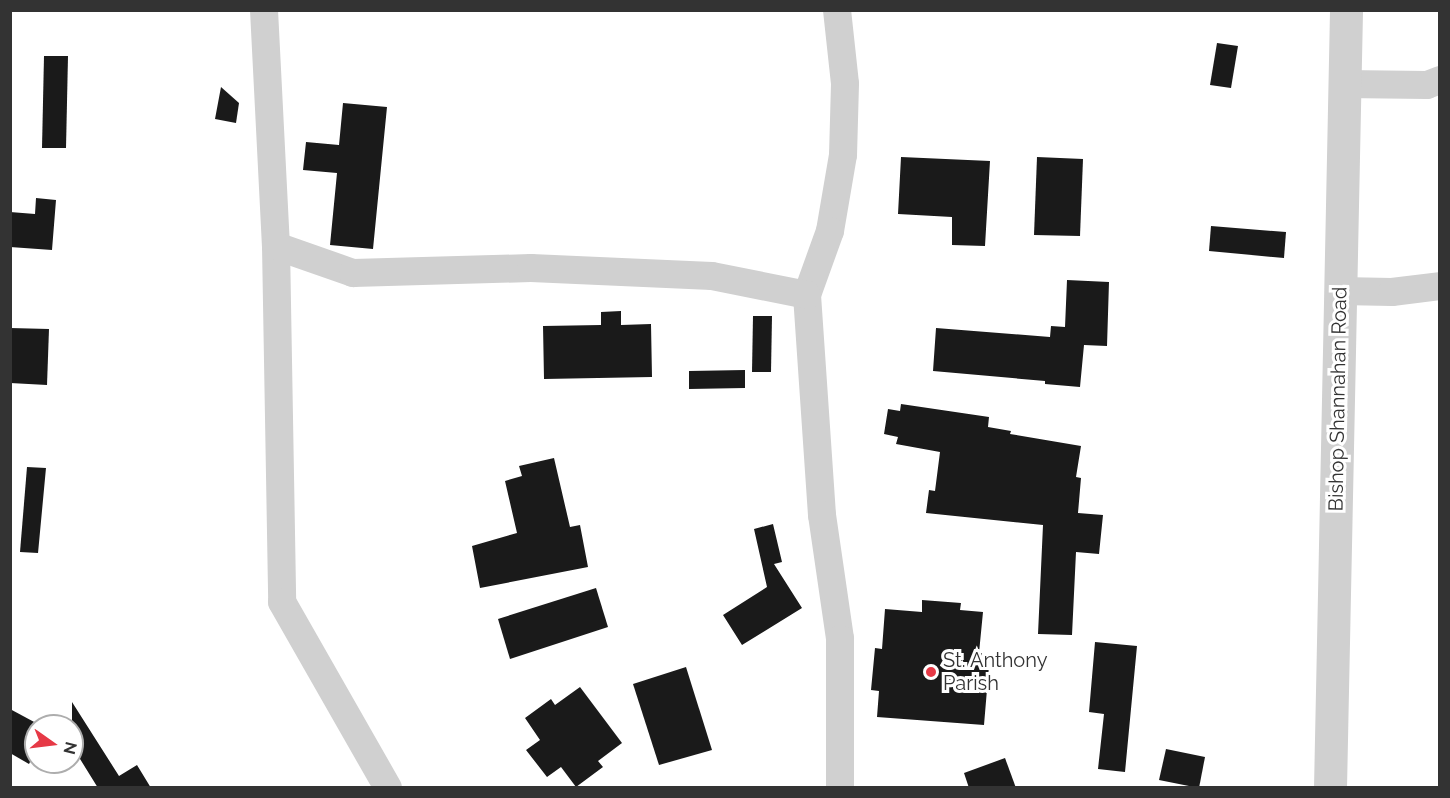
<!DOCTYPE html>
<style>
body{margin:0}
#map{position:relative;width:1450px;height:798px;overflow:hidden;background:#fff;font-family:Raleway,sans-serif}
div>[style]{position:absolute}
.building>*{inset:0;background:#1a1a1a}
.minor>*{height:28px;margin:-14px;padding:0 14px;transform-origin:14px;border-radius:14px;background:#d0d0d0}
.tertiary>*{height:33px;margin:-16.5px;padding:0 16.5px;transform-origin:16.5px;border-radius:16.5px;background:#d0d0d0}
.dots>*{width:16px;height:16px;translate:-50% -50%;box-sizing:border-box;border:3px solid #fff;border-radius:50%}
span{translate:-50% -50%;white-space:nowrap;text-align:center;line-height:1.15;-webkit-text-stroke:6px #fff;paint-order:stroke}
.street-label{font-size:20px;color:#333}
.poi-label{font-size:20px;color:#333}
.left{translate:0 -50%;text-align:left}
.frame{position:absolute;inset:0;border:12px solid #333;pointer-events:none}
.north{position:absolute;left:24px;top:714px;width:60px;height:60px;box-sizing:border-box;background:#fff;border:2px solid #adadad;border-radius:50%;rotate:104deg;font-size:16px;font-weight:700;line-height:24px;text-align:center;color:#333}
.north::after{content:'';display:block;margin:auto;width:21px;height:27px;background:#e63946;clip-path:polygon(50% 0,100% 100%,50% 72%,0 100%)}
</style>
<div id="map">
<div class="building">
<div style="clip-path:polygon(1217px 43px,1238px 46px,1231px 88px,1210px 85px)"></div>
<div style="clip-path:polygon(44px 56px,68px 56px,66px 148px,42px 148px)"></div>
<div style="clip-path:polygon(221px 87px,239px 103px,236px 123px,215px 119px)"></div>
<div style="clip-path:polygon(343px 103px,387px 107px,373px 249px,330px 245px,337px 173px,303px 170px,306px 142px,339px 145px)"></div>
<div style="clip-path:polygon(901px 157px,990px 161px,985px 246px,952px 245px,952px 217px,898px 214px)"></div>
<div style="clip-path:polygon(1037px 157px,1083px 159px,1080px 236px,1034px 235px)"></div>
<div style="clip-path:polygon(36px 198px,56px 200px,52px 250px,10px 247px,10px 212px,35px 214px)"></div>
<div style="clip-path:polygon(1211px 226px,1286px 232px,1284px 258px,1209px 251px)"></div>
<div style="clip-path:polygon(1067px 280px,1109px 282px,1107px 346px,1084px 345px,1080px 387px,1045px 384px,1045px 381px,933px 371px,936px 328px,1050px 337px,1051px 326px,1065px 327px)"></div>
<div style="clip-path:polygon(621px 311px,621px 325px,651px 324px,652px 377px,544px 379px,543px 326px,601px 325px,601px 312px)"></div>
<div style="clip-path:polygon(753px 316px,772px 316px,771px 372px,752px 372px)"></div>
<div style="clip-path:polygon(10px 328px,49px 329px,47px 385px,10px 383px)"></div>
<div style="clip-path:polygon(745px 370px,745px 388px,689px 389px,689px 371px)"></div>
<div style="clip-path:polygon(901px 404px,989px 417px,988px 427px,1011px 431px,1010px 434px,1081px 446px,1076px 477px,1081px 478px,1078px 513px,1103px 515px,1099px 554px,1076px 552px,1072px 635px,1038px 634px,1043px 525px,926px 513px,929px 490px,935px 491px,940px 452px,896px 444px,898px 437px,884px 434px,888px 409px,900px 411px)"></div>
<div style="clip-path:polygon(554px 458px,570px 527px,580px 525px,588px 567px,480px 588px,472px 546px,517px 533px,505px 481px,522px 476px,519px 466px)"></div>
<div style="clip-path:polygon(27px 467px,46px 468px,38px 553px,20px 552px)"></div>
<div style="clip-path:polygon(773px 524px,782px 562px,774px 564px,802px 608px,742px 645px,723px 615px,767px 587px,754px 529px)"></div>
<div style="clip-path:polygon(596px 588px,608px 627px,510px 659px,498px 619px)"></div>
<div style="clip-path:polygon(922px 600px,961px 603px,960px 610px,983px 612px,979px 653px,990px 654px,984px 725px,877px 717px,879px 691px,871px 690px,875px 648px,882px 649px,885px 609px,922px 612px)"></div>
<div style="clip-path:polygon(1095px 642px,1137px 646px,1125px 772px,1098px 769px,1104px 714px,1089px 712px)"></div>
<div style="clip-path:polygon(686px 667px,712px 750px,659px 765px,633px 684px)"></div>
<div style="clip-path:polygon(580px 687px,622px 743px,598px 761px,603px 767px,576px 787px,561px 767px,547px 777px,526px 750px,540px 740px,525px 718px,551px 699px,555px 705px)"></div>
<div style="clip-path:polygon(72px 702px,119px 776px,137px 765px,151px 788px,98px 788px,72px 746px)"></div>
<div style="clip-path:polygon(10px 709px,36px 723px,36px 750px,29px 764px,10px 753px)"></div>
<div style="clip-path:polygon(1166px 749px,1205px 757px,1199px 788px,1159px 780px)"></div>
<div style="clip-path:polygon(1005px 758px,1016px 788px,969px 788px,964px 773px)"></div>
</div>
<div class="minor">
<div style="left:264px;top:10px;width:236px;rotate:87.1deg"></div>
<div style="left:276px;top:246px;width:356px;rotate:89deg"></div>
<div style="left:282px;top:602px;width:214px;rotate:60.3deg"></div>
<div style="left:837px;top:10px;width:74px;rotate:83.8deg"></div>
<div style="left:845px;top:84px;width:71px;rotate:91.6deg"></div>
<div style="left:843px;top:155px;width:77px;rotate:99.7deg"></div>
<div style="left:830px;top:231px;width:68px;rotate:109.8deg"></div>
<div style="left:807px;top:295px;width:221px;rotate:86.1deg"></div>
<div style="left:822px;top:515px;width:125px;rotate:81.7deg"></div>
<div style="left:840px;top:639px;width:149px;rotate:90deg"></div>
<div style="left:1344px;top:84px;width:83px;rotate:0.7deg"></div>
<div style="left:1427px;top:85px;width:14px;rotate:-21deg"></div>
<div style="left:276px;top:246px;width:82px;rotate:19.3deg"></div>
<div style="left:353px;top:273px;width:178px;rotate:-1.6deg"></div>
<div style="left:531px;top:268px;width:181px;rotate:2.5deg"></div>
<div style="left:712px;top:276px;width:97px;rotate:11.3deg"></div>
<div style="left:1340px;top:291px;width:52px;rotate:1.1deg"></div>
<div style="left:1392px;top:292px;width:48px;rotate:-7.1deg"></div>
</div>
<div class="tertiary">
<div style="left:1330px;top:788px;width:778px;rotate:-88.82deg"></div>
</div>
<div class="dots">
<div style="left:931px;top:672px;background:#e63946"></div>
</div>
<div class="street-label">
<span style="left:1338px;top:399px;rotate:-89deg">Bishop Shannahan Road</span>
</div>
<div class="poi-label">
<span class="left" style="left:943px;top:672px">St. Anthony<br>Parish</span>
</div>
<div class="frame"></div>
<div class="north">N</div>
</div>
